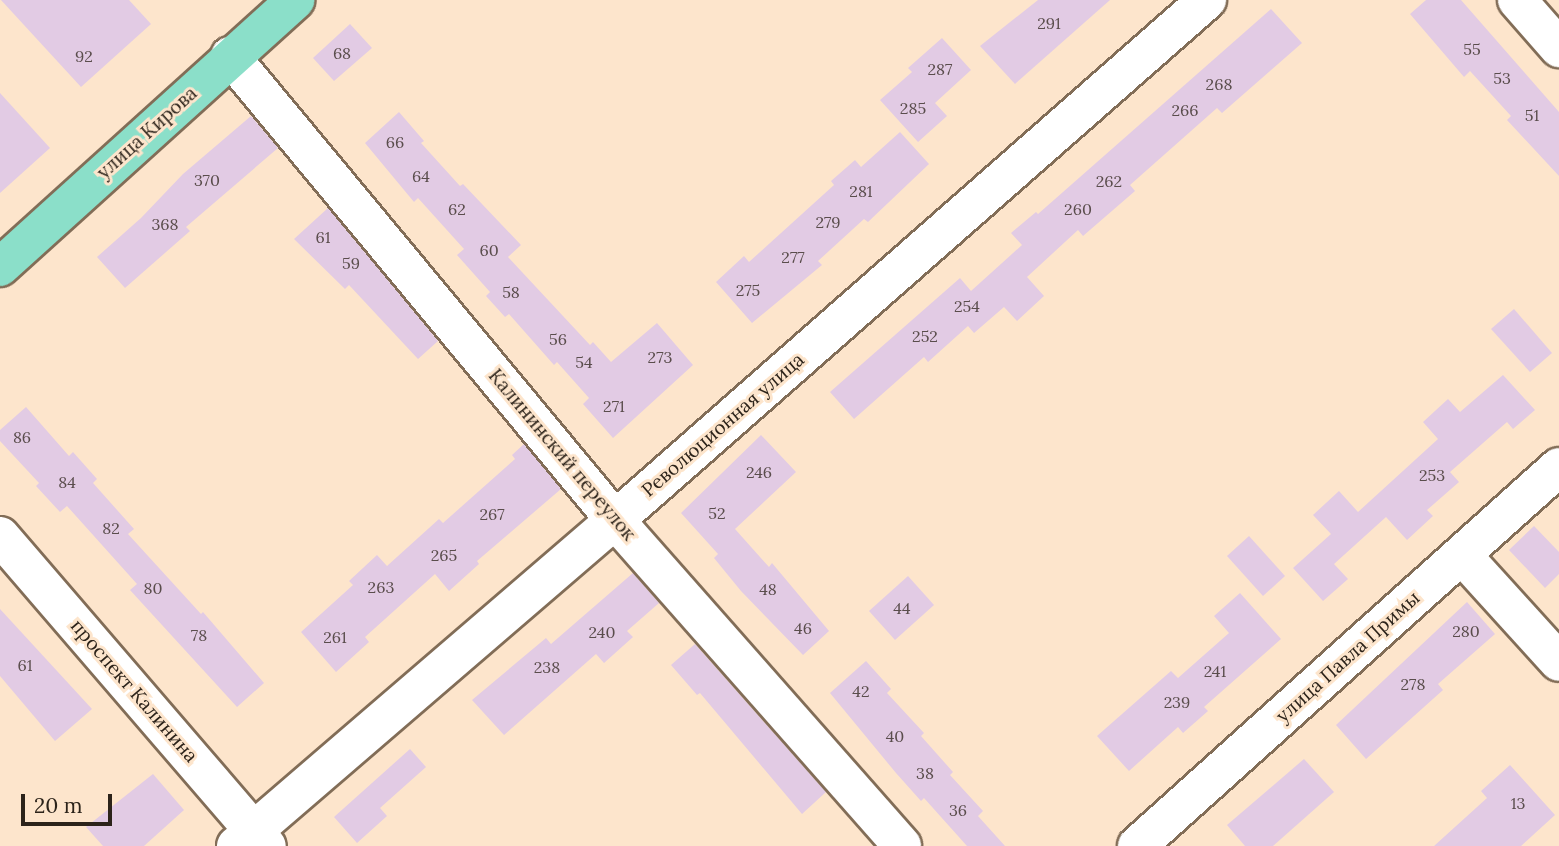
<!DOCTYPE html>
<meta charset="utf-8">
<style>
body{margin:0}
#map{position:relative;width:1559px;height:846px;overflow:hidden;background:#fde5cc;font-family:Lora,serif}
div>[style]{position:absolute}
.building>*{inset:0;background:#e2cbe4}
.roads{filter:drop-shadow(2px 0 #826d57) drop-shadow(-2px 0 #826d57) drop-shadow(0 2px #826d57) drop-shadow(0 -2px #826d57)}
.minor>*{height:38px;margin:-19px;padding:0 19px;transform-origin:19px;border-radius:19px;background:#fff}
.major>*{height:38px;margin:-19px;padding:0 19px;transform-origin:19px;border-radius:19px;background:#8bdfc9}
span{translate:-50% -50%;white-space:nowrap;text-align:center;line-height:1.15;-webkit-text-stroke:6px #fde5cc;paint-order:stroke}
.number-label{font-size:16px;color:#5a4d4c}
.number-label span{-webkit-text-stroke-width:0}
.street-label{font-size:19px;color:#2c231a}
.scale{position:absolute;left:21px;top:794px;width:91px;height:32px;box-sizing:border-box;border:4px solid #2c231a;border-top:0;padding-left:9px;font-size:21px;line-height:24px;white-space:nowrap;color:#2c231a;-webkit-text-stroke:5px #fde5cc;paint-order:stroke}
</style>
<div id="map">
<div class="building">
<div style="clip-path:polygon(1px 0,129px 0,151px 24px,81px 87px)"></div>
<div style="clip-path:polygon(1038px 0,1110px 0,1015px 84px,980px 46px)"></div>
<div style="clip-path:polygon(1426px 0,1461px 0,1559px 112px,1559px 176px,1507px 120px,1511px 116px,1470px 71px,1464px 77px,1410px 14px)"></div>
<div style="clip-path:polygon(1271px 9px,1302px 43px,1222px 113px,1217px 108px,1130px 185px,1135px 191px,1083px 236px,1078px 230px,1027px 277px,1044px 296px,1017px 321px,1004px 307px,974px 333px,968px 326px,928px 362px,924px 357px,854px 419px,830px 392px,960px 278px,971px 291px,1022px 245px,1011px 233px,1036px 212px,1038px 214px)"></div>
<div style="clip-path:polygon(350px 24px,372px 48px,334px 81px,313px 58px)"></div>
<div style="clip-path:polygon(942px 38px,971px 70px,935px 103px,947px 116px,918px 142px,880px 100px,912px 72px,908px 68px)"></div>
<div style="clip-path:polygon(0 93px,50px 148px,0 193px)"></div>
<div style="clip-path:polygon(399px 112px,424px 141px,421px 143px,460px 186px,463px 184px,521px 245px,508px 257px,590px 345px,593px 342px,611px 362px,657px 323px,693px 365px,613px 438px,583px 404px,589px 398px,557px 362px,554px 365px,509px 314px,505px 317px,486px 296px,490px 292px,457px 255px,464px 249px,418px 198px,414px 202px,365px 143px)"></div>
<div style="clip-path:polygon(251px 116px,278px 148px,186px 227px,190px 231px,125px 288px,97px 257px,141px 218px,183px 174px)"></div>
<div style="clip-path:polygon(900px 132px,929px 164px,868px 222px,864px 219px,818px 261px,822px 265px,752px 323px,716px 282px,744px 256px,749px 262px,834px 185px,831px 181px,855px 160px,861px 167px)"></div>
<div style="clip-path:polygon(328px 208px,438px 341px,418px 359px,349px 285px,345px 289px,294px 239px)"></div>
<div style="clip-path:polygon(1514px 309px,1552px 353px,1530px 372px,1491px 329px)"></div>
<div style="clip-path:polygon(1503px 375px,1535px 410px,1513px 429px,1507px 422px,1450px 472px,1459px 482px,1427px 510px,1433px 516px,1407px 540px,1386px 517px,1334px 564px,1348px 579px,1323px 601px,1293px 568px,1331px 534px,1313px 515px,1339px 491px,1358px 512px,1438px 439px,1423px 422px,1448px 399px,1460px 412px)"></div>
<div style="clip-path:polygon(26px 407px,69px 456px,73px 452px,97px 479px,93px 483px,134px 529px,128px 534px,201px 614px,203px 612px,264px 683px,237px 707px,130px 590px,137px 584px,67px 506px,60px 512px,36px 486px,39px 483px,0 441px,0 430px)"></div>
<div style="clip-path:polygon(761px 435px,796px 472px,735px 529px,769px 567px,772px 563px,829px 631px,803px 655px,741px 591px,714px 558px,718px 554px,681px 513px)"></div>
<div style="clip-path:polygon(524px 444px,561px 489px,477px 561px,479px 564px,449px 591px,435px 574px,365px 637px,369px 642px,336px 672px,301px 632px,353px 585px,349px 581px,377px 555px,387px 566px,439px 519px,443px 523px,515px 459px,512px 455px)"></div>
<div style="clip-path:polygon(1534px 526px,1559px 552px,1559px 574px,1545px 588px,1509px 550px)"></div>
<div style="clip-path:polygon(1249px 536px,1285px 576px,1263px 596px,1227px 556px)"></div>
<div style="clip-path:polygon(633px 573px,659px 603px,627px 631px,633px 637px,604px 663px,596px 654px,504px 735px,472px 700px,546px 638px,551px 644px)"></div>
<div style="clip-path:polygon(908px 576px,934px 605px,895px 640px,869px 611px)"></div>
<div style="clip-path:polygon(1240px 593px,1281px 639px,1204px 707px,1208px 711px,1183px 733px,1178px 727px,1129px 771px,1097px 736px,1171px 671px,1178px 678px,1229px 633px,1214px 616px)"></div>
<div style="clip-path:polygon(1467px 602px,1495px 634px,1438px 684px,1443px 690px,1366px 759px,1336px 725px)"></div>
<div style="clip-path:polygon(0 609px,92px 709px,55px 741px,0 676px)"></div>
<div style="clip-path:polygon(695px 644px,826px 792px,802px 814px,700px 693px,697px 695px,671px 665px)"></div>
<div style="clip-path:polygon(866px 661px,891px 689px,887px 693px,924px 733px,921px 736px,953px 772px,950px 775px,983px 811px,978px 816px,1005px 846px,967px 846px,924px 798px,921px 801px,896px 773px,830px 693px)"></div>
<div style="clip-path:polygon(410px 749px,426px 767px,380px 808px,387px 816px,357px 843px,334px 817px)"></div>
<div style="clip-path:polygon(1304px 759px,1334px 792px,1273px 846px,1245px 846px,1227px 825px)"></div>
<div style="clip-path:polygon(1510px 765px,1555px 815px,1521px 846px,1434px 846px,1487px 798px,1481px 791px)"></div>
<div style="clip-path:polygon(153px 774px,184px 810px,144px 846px,103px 846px,86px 827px)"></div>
</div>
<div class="roads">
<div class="minor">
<div style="left:1517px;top:0;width:64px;rotate:48.8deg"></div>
<div style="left:230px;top:56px;width:603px;rotate:50.32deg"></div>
<div style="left:615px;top:520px;width:434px;rotate:48.6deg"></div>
<div style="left:0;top:536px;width:409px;rotate:49.3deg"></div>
<div style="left:1462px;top:555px;width:144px;rotate:47.8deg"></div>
<div style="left:236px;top:846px;width:500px;rotate:-40.7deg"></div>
<div style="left:615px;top:520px;width:788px;rotate:-41.3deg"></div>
<div style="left:1137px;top:846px;width:567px;rotate:-41.93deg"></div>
</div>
<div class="major">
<div style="left:0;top:267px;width:398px;rotate:-42.1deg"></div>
</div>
</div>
<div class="number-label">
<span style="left:1049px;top:23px">291</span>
<span style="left:1472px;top:49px">55</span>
<span style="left:342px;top:53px">68</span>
<span style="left:84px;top:56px">92</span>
<span style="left:940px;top:69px">287</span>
<span style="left:1502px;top:78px">53</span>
<span style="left:1219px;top:84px">268</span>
<span style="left:913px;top:108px">285</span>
<span style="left:1185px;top:110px">266</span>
<span style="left:1532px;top:115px">51</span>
<span style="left:395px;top:142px">66</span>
<span style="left:421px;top:176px">64</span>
<span style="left:207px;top:180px">370</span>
<span style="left:1109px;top:181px">262</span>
<span style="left:861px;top:191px">281</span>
<span style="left:457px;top:209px">62</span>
<span style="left:1078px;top:209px">260</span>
<span style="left:828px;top:222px">279</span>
<span style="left:165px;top:224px">368</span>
<span style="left:323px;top:237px">61</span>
<span style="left:489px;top:250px">60</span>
<span style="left:793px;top:257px">277</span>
<span style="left:351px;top:263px">59</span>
<span style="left:748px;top:290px">275</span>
<span style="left:511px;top:292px">58</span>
<span style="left:967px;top:306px">254</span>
<span style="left:925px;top:336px">252</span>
<span style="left:558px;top:339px">56</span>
<span style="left:660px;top:357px">273</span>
<span style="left:584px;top:362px">54</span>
<span style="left:614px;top:406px">271</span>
<span style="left:22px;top:437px">86</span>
<span style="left:759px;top:472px">246</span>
<span style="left:1432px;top:475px">253</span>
<span style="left:67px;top:482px">84</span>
<span style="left:717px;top:513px">52</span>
<span style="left:492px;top:514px">267</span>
<span style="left:111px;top:528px">82</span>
<span style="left:444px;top:555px">265</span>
<span style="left:381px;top:587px">263</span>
<span style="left:153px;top:588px">80</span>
<span style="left:768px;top:589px">48</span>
<span style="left:902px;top:608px">44</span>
<span style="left:803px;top:628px">46</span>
<span style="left:1466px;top:631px">280</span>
<span style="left:602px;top:632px">240</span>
<span style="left:199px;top:635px">78</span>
<span style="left:335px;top:637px">261</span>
<span style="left:25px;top:665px">61</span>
<span style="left:547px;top:667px">238</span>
<span style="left:1215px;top:671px">241</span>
<span style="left:1413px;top:684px">278</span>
<span style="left:861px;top:691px">42</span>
<span style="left:1177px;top:702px">239</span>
<span style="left:895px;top:736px">40</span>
<span style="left:925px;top:773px">38</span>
<span style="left:1518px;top:803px">13</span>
<span style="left:958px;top:810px">36</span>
</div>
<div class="street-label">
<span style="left:147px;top:133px;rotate:-42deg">улица Кирова</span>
<span style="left:723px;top:425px;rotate:-41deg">Революционная улица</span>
<span style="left:562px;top:455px;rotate:50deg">Калининский переулок</span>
<span style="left:1348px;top:657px;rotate:-42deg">улица Павла Примы</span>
<span style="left:134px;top:691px;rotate:49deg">проспект Калинина</span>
</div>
<div class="scale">20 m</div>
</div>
